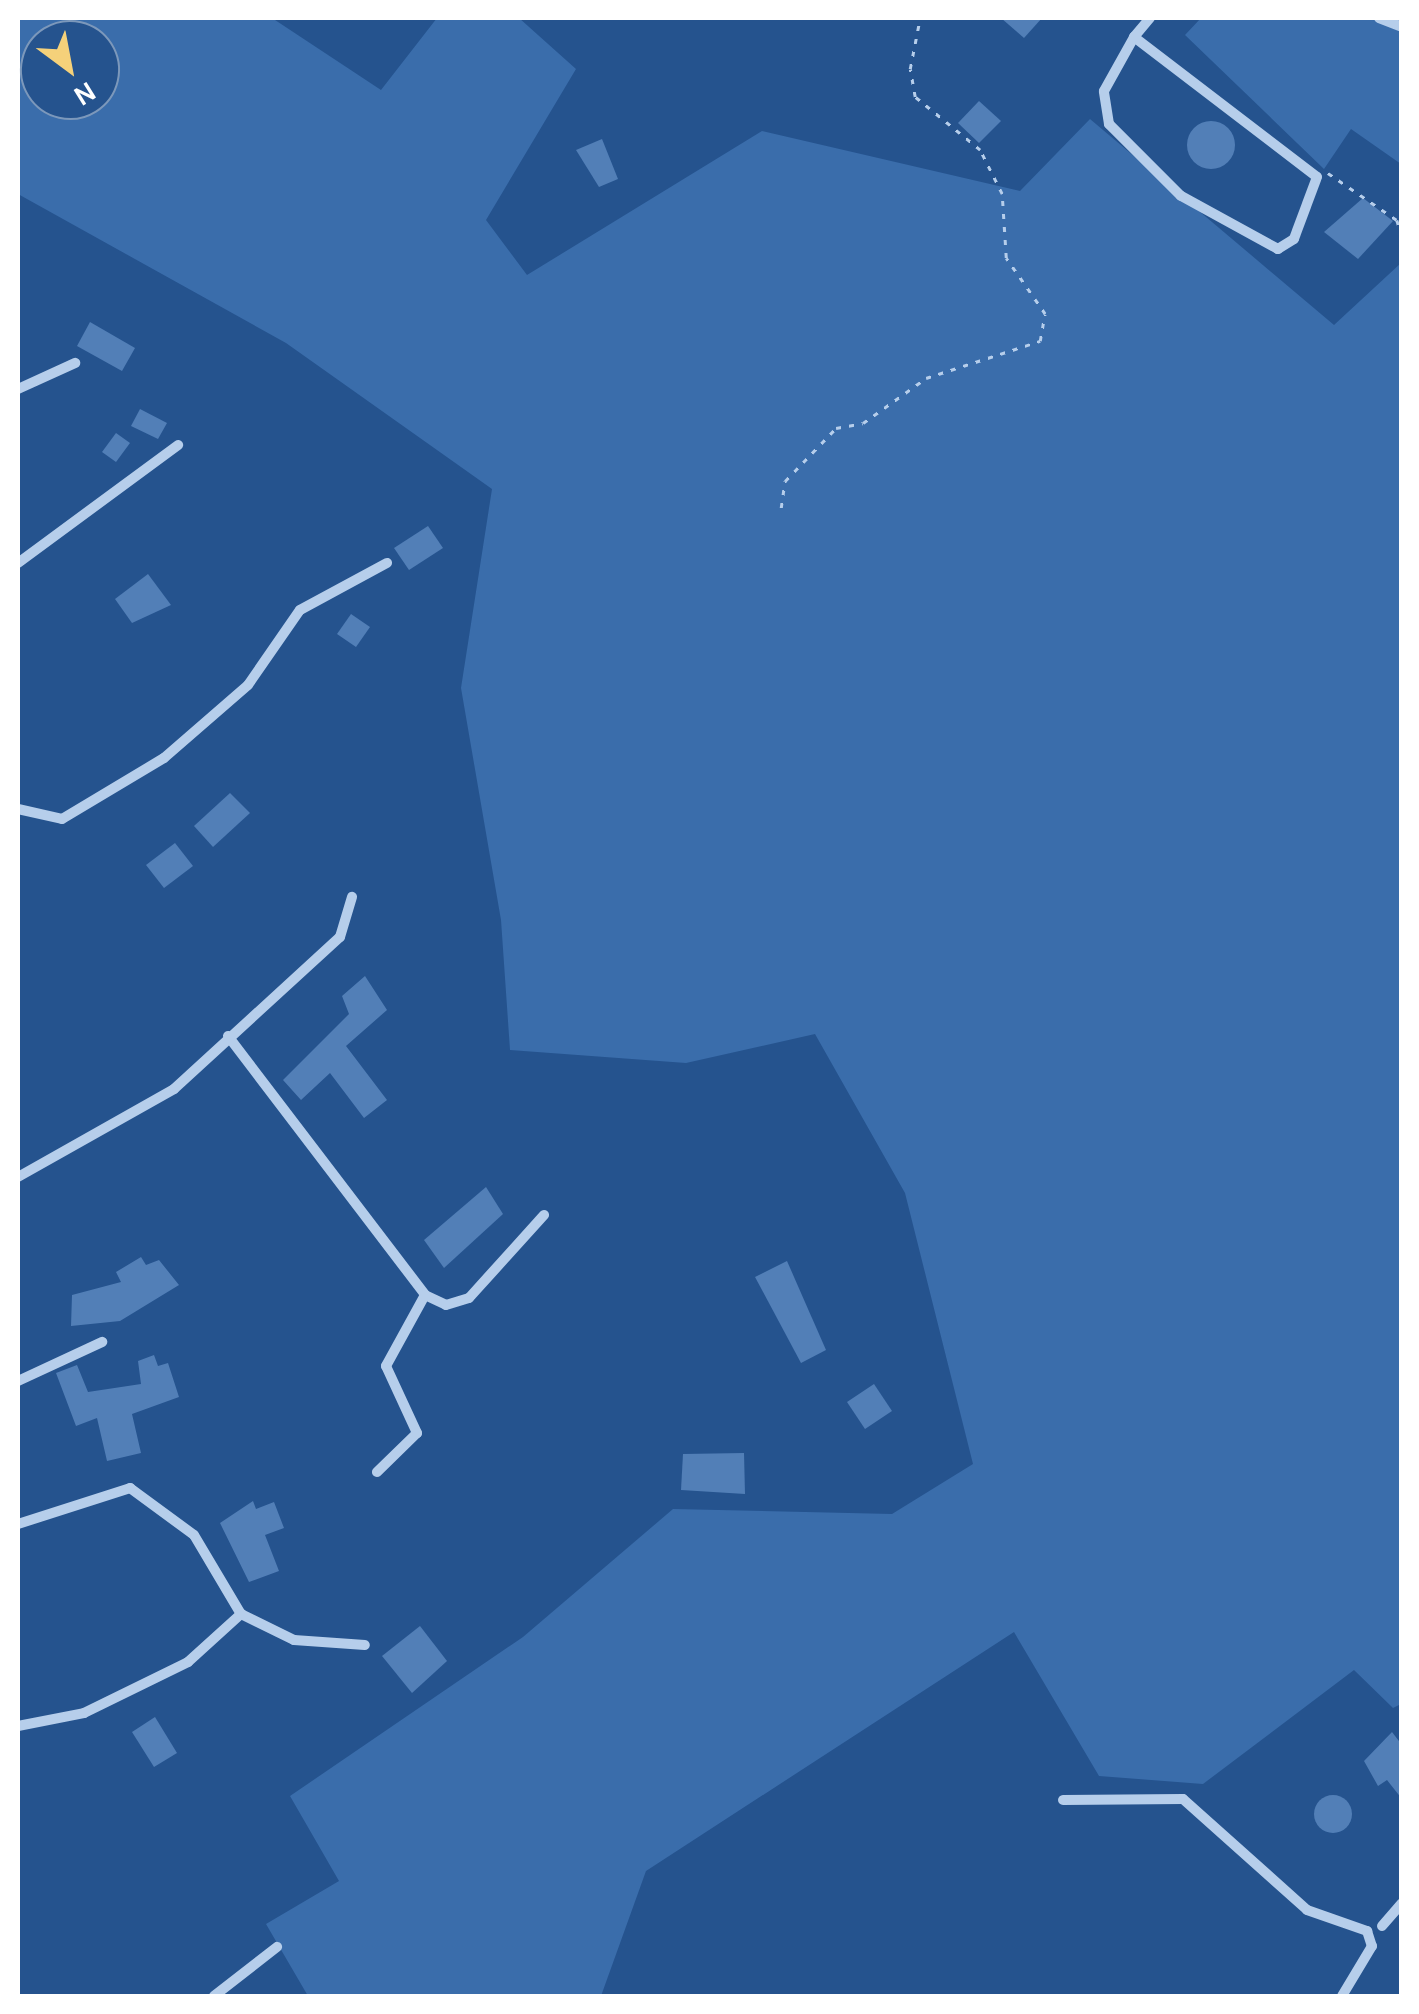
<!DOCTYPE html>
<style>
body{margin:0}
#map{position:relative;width:1419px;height:2014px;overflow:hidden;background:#25538e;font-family:Karla,sans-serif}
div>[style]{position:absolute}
.green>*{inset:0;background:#3a6dab}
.building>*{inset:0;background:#527fb7}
.round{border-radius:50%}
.path>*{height:2.5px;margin-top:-1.25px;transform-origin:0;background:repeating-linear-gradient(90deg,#b6ceeb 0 5px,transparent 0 13px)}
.street>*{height:10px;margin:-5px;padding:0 5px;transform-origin:5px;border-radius:5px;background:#b6ceeb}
span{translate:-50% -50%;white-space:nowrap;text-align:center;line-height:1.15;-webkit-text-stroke:10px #25538e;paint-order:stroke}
.frame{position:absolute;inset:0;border:20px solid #fff;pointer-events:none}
.north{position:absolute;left:20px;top:20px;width:100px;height:100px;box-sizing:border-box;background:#25538e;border:2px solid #7c98bb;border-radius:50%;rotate:148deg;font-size:28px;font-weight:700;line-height:40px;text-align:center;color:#fff}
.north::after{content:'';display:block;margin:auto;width:35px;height:45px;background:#f5d17a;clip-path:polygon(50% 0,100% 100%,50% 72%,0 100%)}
</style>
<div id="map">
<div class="green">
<div style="clip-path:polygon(evenodd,18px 18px,272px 18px,381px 90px,437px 18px,519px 18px,576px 69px,486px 220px,527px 275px,762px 131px,1020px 191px,1090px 119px,1334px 325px,1401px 263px,1401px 1704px,1393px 1708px,1354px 1670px,1203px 1784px,1099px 1776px,1014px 1632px,646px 1871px,601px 1996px,308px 1996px,266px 1924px,339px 1881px,290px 1796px,523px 1637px,673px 1509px,892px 1514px,973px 1464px,905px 1193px,815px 1034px,686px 1063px,510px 1050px,501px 920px,461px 688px,492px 489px,286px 343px,18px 194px,18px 18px,40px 40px,100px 40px,100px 100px,40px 100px,40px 40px)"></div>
<div style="clip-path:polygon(1201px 18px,1401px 18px,1401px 164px,1351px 129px,1324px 169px,1185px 35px)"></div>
</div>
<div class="building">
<div style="clip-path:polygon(1001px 18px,1042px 18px,1024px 38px)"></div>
<div style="clip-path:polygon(979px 101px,1001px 121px,979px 143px,958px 123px)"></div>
<div class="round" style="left:1187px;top:121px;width:48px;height:48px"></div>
<div style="clip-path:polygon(602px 139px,618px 179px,599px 187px,576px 150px)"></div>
<div style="clip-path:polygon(1363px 198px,1393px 221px,1358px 259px,1324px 232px)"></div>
<div style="clip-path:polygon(90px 322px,135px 348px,122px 371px,77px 346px)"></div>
<div style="clip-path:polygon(140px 409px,167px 423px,158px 439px,131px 426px)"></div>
<div style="clip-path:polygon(116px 433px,130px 443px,116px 462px,102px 452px)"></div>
<div style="clip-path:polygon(428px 526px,443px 548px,409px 570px,394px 548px)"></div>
<div style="clip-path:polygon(148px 574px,171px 605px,132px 623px,115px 599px)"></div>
<div style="clip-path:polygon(351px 614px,370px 627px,356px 647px,337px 634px)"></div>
<div style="clip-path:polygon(230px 793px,250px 813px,213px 847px,194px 826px)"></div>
<div style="clip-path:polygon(175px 843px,193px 866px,164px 888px,146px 865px)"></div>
<div style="clip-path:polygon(365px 976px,387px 1010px,346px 1046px,387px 1100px,364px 1118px,330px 1073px,301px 1100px,283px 1080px,349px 1014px,342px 996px)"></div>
<div style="clip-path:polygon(486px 1187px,503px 1214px,444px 1268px,424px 1240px)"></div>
<div style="clip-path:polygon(141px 1257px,146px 1265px,159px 1260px,179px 1285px,120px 1321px,71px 1326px,72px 1295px,121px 1282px,116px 1272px)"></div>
<div style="clip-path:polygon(787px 1261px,826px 1350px,801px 1363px,755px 1277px)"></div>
<div style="clip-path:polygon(154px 1355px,158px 1366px,168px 1363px,179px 1397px,132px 1414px,141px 1453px,107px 1461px,97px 1418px,76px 1426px,56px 1373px,77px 1365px,88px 1392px,141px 1384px,138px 1361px)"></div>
<div style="clip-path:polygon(874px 1384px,892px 1411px,865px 1429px,847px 1402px)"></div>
<div style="clip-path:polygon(744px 1453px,745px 1494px,681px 1490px,683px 1454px)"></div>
<div style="clip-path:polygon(253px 1501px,256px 1509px,274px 1502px,284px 1528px,265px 1535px,279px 1571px,249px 1582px,220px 1523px)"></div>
<div style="clip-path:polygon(420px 1626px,447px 1661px,412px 1693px,382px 1656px)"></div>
<div style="clip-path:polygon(155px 1717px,177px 1753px,154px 1767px,132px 1732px)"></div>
<div style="clip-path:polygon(1392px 1732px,1402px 1745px,1402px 1799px,1387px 1780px,1378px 1786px,1364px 1761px)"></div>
<div class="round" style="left:1314px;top:1795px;width:38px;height:38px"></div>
</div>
<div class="path">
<div style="left:1328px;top:173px;width:83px;rotate:34.3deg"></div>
<div style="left:1397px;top:220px;width:17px;rotate:73deg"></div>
<div style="left:781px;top:508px;width:27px;rotate:-82deg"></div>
<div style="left:785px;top:481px;width:74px;rotate:-46.1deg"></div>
<div style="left:836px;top:428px;width:27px;rotate:-10deg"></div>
<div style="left:863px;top:423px;width:77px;rotate:-35.5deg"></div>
<div style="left:926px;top:378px;width:120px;rotate:-18deg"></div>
<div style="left:1040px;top:341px;width:27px;rotate:-80deg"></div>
<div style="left:1045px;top:314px;width:68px;rotate:-124.9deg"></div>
<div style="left:1006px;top:258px;width:64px;rotate:-93.6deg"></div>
<div style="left:1002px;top:194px;width:49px;rotate:-116.6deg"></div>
<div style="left:980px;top:150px;width:84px;rotate:-140.8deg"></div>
<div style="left:915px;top:97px;width:28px;rotate:-100deg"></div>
<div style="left:910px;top:69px;width:52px;rotate:-78.9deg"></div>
</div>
<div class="street">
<div style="left:1379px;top:18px;width:25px;rotate:21deg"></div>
<div style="left:1134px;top:37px;width:230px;rotate:37.4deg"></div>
<div style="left:1317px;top:177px;width:66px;rotate:110.4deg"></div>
<div style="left:1294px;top:239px;width:19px;rotate:148deg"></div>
<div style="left:1278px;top:249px;width:111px;rotate:-151.3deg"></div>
<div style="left:1181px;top:196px;width:102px;rotate:-135deg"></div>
<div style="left:1109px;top:124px;width:33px;rotate:-99deg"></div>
<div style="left:1104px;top:91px;width:62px;rotate:-60.9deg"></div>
<div style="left:1134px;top:37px;width:25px;rotate:-50deg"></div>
<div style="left:18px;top:389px;width:63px;rotate:-24.5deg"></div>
<div style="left:18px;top:563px;width:199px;rotate:-36.4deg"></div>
<div style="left:18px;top:809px;width:45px;rotate:12.8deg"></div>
<div style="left:62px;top:819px;width:119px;rotate:-30.9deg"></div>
<div style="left:164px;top:758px;width:111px;rotate:-41deg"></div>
<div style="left:248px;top:685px;width:91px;rotate:-55.3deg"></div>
<div style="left:300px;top:610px;width:99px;rotate:-28.4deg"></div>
<div style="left:228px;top:1036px;width:325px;rotate:52.7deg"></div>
<div style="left:425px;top:1295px;width:81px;rotate:118.8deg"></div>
<div style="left:386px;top:1366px;width:74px;rotate:65.2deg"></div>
<div style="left:417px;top:1433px;width:56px;rotate:135.7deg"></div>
<div style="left:18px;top:1177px;width:179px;rotate:-29.4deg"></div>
<div style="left:174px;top:1089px;width:225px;rotate:-42.5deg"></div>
<div style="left:340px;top:937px;width:42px;rotate:-73.3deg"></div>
<div style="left:425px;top:1295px;width:23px;rotate:25deg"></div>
<div style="left:446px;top:1305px;width:24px;rotate:-17deg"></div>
<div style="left:469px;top:1298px;width:112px;rotate:-47.9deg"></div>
<div style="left:18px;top:1381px;width:93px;rotate:-24.9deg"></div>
<div style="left:18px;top:1524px;width:118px;rotate:-17.8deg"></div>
<div style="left:130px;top:1488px;width:79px;rotate:36.3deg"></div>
<div style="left:194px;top:1535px;width:92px;rotate:59.3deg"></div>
<div style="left:241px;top:1614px;width:59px;rotate:26.1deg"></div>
<div style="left:294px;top:1640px;width:71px;rotate:4deg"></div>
<div style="left:18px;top:1726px;width:67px;rotate:-11.1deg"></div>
<div style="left:84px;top:1713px;width:116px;rotate:-26.1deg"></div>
<div style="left:188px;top:1662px;width:72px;rotate:-42.2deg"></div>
<div style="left:1063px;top:1800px;width:120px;rotate:-0.5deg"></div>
<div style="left:1183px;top:1799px;width:166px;rotate:41.8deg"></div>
<div style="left:1307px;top:1910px;width:64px;rotate:19.3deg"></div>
<div style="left:1367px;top:1931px;width:16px;rotate:72deg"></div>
<div style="left:1372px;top:1946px;width:58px;rotate:121deg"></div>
<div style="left:1382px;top:1926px;width:30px;rotate:-49deg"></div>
<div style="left:214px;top:1996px;width:80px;rotate:-37.9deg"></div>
</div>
<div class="frame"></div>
<div class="north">N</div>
</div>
